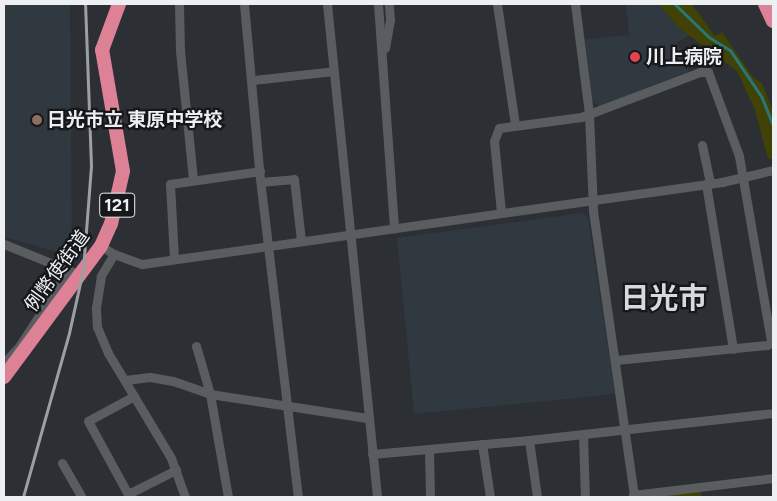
<!DOCTYPE html>
<meta charset="utf-8">
<style>
body{margin:0}
#map{position:relative;width:777px;height:501px;overflow:hidden;background:#2c2f33;font-family:Figtree,"Noto Sans JP",sans-serif}
div>[style]{position:absolute}
.built>*{inset:0;background:#303840}
.green>*{inset:0;background:#404206}
.stream>*{height:2.5px;margin:-1.25px;padding:0 1.25px;transform-origin:1.25px;border-radius:1.25px;background:#297677}
.minor>*{height:9px;margin:-4.5px;padding:0 4.5px;transform-origin:4.5px;border-radius:4.5px;background:#595d60}
.highway>*{height:14px;margin:-7px;padding:0 7px;transform-origin:7px;border-radius:7px;background:#dc8196}
.rail>*{height:2.5px;margin:-1.25px;padding:0 1.25px;transform-origin:1.25px;border-radius:1.25px;background:#9d9fa3}
.dots>*{width:14px;height:14px;translate:-50% -50%;box-sizing:border-box;border:2px solid #161719;border-radius:50%}
span{translate:-50% -50%;white-space:nowrap;text-align:center;line-height:1.15;-webkit-text-stroke:4.5px #161719;paint-order:stroke}
.shield-label span{padding:1px 4px;background:#161719;border:1px solid;border-radius:4px;-webkit-text-stroke-width:0}
.shield-label{font-size:18px;color:#edeff2;font-weight:700}
.poi-label{font-size:19px;color:#edeff2;font-weight:700}
.left{translate:0 -50%;text-align:left}
.street-label{font-size:19px;color:#edeff2}
.town-label{font-size:29px;color:#d6dade;font-weight:700}
.frame{position:absolute;inset:0;border:5px solid #edeff2;pointer-events:none}
</style>
<div id="map">
<div class="built">
<div style="clip-path:polygon(4px 4px,70px 4px,72px 256px,4px 237px)"></div>
<div style="clip-path:polygon(626px 4px,659px 4px,690px 35px,677px 42px,689px 72px,600px 107px,592px 100px,585px 39px,629px 35px)"></div>
<div style="clip-path:polygon(582px 213px,588px 217px,615px 394px,414px 414px,397px 238px)"></div>
</div>
<div class="green">
<div style="clip-path:polygon(659px 4px,692px 4px,715px 36px,722px 32px,753px 77px,762px 83px,773px 111px,773px 158px,768px 159px,755px 110px,737px 71px,679px 28px)"></div>
<div style="clip-path:polygon(701px 491px,701px 497px,648px 497px)"></div>
</div>
<div class="stream">
<div style="left:675px;top:4px;width:47px;rotate:44.1deg"></div>
<div style="left:709px;top:37px;width:26px;rotate:32deg"></div>
<div style="left:731px;top:51px;width:55px;rotate:56deg"></div>
<div style="left:762px;top:97px;width:29px;rotate:68deg"></div>
</div>
<div class="minor">
<div style="left:179px;top:4px;width:47px;rotate:88.8deg"></div>
<div style="left:180px;top:51px;width:129px;rotate:84.2deg"></div>
<div style="left:244px;top:4px;width:176px;rotate:84.8deg"></div>
<div style="left:260px;top:179px;width:320px;rotate:83.2deg"></div>
<div style="left:327px;top:4px;width:496px;rotate:84.2deg"></div>
<div style="left:378px;top:4px;width:225px;rotate:85.9deg"></div>
<div style="left:497px;top:4px;width:122px;rotate:81.5deg"></div>
<div style="left:575px;top:4px;width:111px;rotate:82.7deg"></div>
<div style="left:589px;top:114px;width:97px;rotate:87.6deg"></div>
<div style="left:593px;top:211px;width:289px;rotate:81.8deg"></div>
<div style="left:385px;top:48px;width:28px;rotate:-80deg"></div>
<div style="left:390px;top:20px;width:16px;rotate:-94deg"></div>
<div style="left:253px;top:80px;width:81px;rotate:-6.3deg"></div>
<div style="left:702px;top:145px;width:40px;rotate:78deg"></div>
<div style="left:261px;top:182px;width:33px;rotate:-5deg"></div>
<div style="left:294px;top:179px;width:61px;rotate:83.5deg"></div>
<div style="left:706px;top:184px;width:167px;rotate:80.7deg"></div>
<div style="left:501px;top:212px;width:71px;rotate:-95.6deg"></div>
<div style="left:494px;top:141px;width:14px;rotate:-69deg"></div>
<div style="left:499px;top:128px;width:83px;rotate:-7.6deg"></div>
<div style="left:581px;top:117px;width:127px;rotate:-20.7deg"></div>
<div style="left:700px;top:72px;width:8px"></div>
<div style="left:708px;top:72px;width:90px;rotate:69.7deg"></div>
<div style="left:739px;top:156px;width:183px;rotate:80.2deg"></div>
<div style="left:770px;top:336px;width:4px;rotate:45deg"></div>
<div style="left:4px;top:244px;width:74px;rotate:22.1deg"></div>
<div style="left:101px;top:246px;width:15px;rotate:32deg"></div>
<div style="left:114px;top:254px;width:30px;rotate:20deg"></div>
<div style="left:142px;top:264px;width:586px;rotate:-8.05deg"></div>
<div style="left:722px;top:182px;width:52px;rotate:-13.2deg"></div>
<div style="left:114px;top:254px;width:26px;rotate:121deg"></div>
<div style="left:101px;top:276px;width:33px;rotate:99deg"></div>
<div style="left:96px;top:309px;width:18px;rotate:87deg"></div>
<div style="left:97px;top:327px;width:28px;rotate:67deg"></div>
<div style="left:108px;top:353px;width:122px;rotate:59deg"></div>
<div style="left:171px;top:458px;width:41px;rotate:70.3deg"></div>
<div style="left:174px;top:258px;width:74px;rotate:-93.1deg"></div>
<div style="left:170px;top:184px;width:91px;rotate:-8.2deg"></div>
<div style="left:196px;top:346px;width:50px;rotate:73.7deg"></div>
<div style="left:210px;top:394px;width:105px;rotate:80.1deg"></div>
<div style="left:616px;top:360px;width:152px;rotate:-5.7deg"></div>
<div style="left:767px;top:345px;width:7px;rotate:-34deg"></div>
<div style="left:4px;top:363px;width:24px;rotate:-48deg"></div>
<div style="left:20px;top:345px;width:88px;rotate:-57deg"></div>
<div style="left:125px;top:380px;width:25px;rotate:-7deg"></div>
<div style="left:150px;top:377px;width:23px;rotate:10deg"></div>
<div style="left:173px;top:381px;width:39px;rotate:19deg"></div>
<div style="left:210px;top:394px;width:159px;rotate:8.7deg"></div>
<div style="left:134px;top:396px;width:52px;rotate:151.5deg"></div>
<div style="left:88px;top:421px;width:83px;rotate:61.3deg"></div>
<div style="left:128px;top:494px;width:54px;rotate:-26.6deg"></div>
<div style="left:583px;top:435px;width:62px;rotate:88.2deg"></div>
<div style="left:529px;top:440px;width:58px;rotate:82deg"></div>
<div style="left:482px;top:444px;width:54px;rotate:81.4deg"></div>
<div style="left:429px;top:449px;width:48px;rotate:88.8deg"></div>
<div style="left:372px;top:454px;width:158px;rotate:-5.1deg"></div>
<div style="left:529px;top:440px;width:245px;rotate:-6.3deg"></div>
<div style="left:62px;top:463px;width:39px;rotate:60deg"></div>
<div style="left:633px;top:495px;width:141px;rotate:-6.9deg"></div>
</div>
<div class="highway">
<div style="left:765px;top:4px;width:19px;rotate:65deg"></div>
<div style="left:4px;top:377px;width:163px;rotate:-53.5deg"></div>
<div style="left:101px;top:246px;width:24px;rotate:-66deg"></div>
<div style="left:111px;top:224px;width:54px;rotate:-77.2deg"></div>
<div style="left:123px;top:171px;width:123px;rotate:-99.8deg"></div>
<div style="left:102px;top:50px;width:49px;rotate:-69.7deg"></div>
</div>
<div class="rail">
<div style="left:23px;top:497px;width:170px;rotate:-74.3deg"></div>
<div style="left:69px;top:333px;width:65px;rotate:-77.5deg"></div>
<div style="left:83px;top:270px;width:104px;rotate:-85.6deg"></div>
<div style="left:91px;top:166px;width:162px;rotate:-92.1deg"></div>
</div>
<div class="dots">
<div style="left:635px;top:57px;background:#e0444e"></div>
<div style="left:37px;top:120px;background:#8d6e63"></div>
</div>
<div class="shield-label">
<span style="left:117px;top:205px">121</span>
</div>
<div class="poi-label">
<span class="left" style="left:646px;top:57px">川上病院</span>
<span class="left" style="left:47px;top:120px">日光市立 東原中学校</span>
</div>
<div class="street-label">
<span style="left:57px;top:271px;rotate:-54deg">例幣使街道</span>
</div>
<div class="town-label">
<span style="left:664px;top:298px">日光市</span>
</div>
<div class="frame"></div>
</div>
